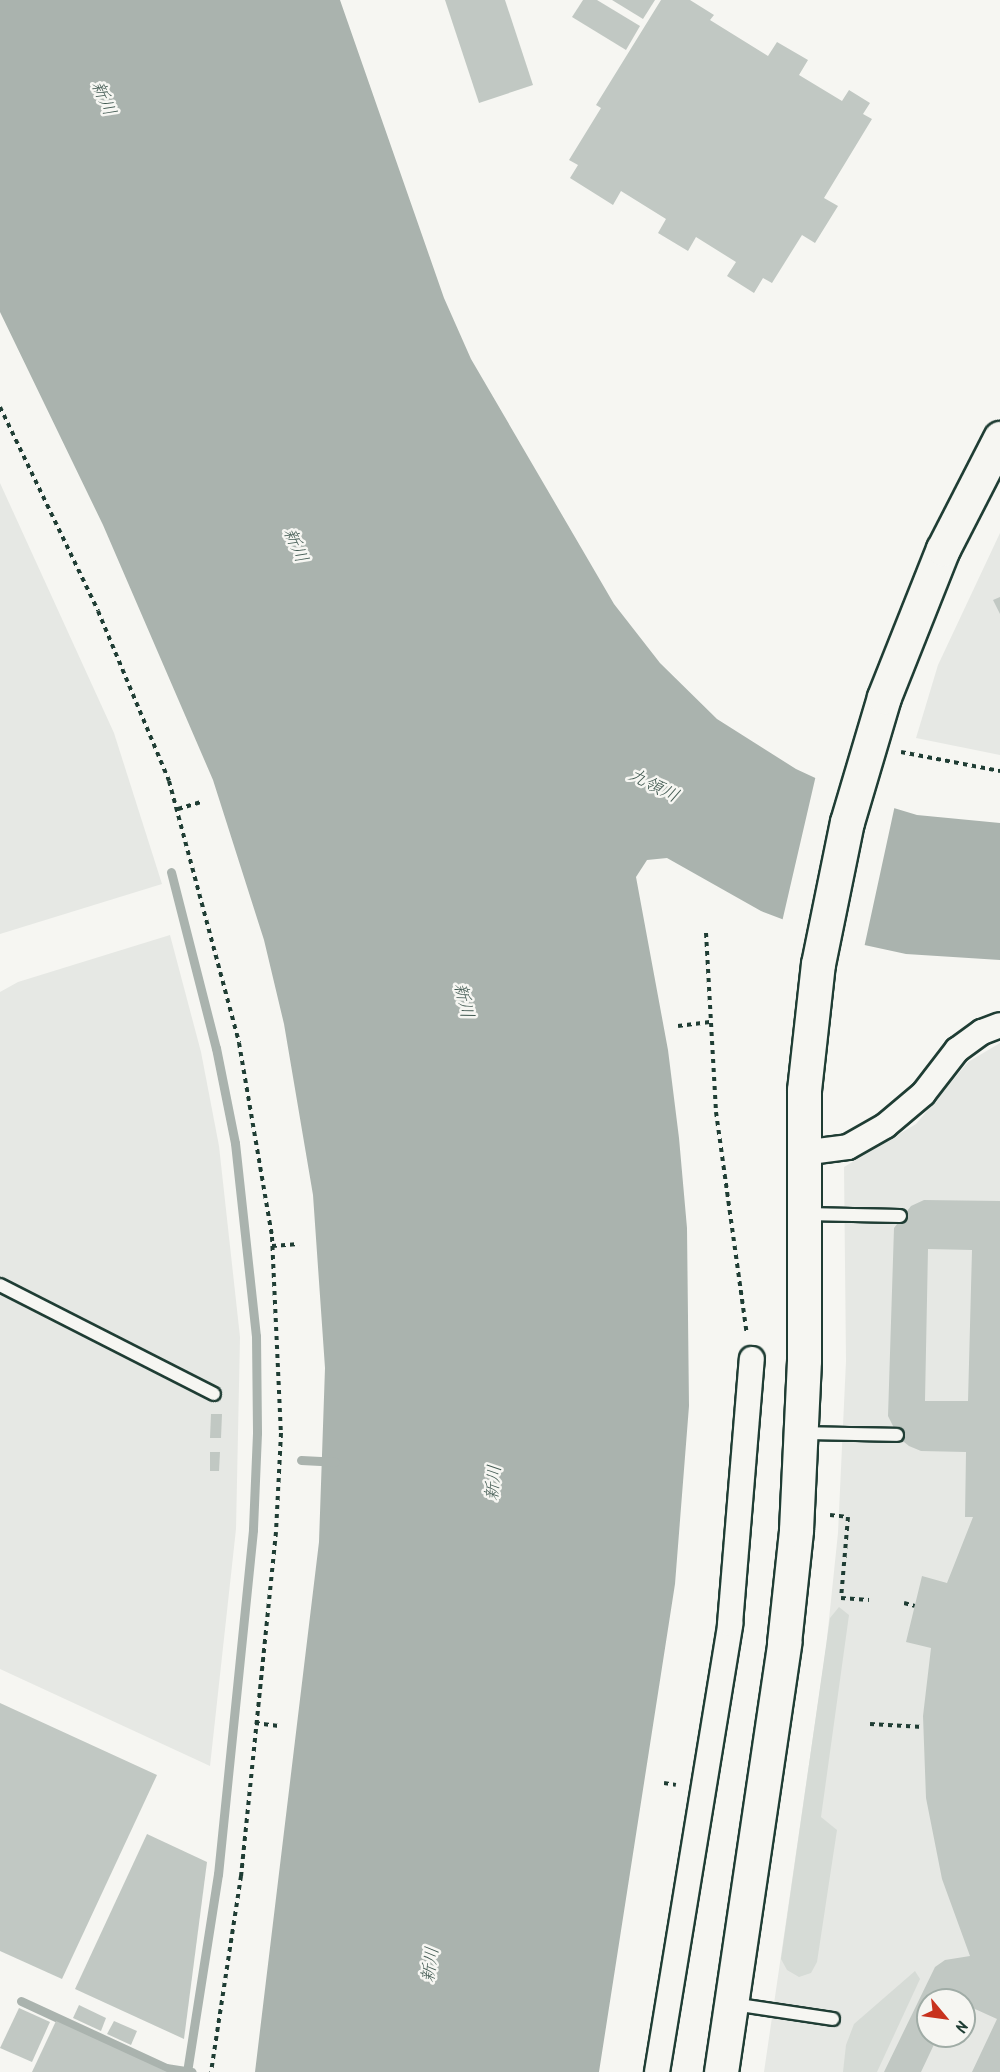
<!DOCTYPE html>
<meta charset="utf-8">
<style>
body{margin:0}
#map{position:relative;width:1000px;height:2072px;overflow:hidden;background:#f6f6f2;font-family:Kalam,"Klee One",sans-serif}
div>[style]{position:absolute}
.built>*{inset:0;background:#e6e8e4}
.green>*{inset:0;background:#d6dbd6}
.water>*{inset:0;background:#aab3ae}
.pier>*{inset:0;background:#f6f6f2}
.stream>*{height:9px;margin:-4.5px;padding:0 4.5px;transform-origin:4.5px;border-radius:4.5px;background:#aab3ae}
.building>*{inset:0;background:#c1c8c3}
.path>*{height:4px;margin-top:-2px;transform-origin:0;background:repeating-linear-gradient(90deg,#1f3d34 0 4.5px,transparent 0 9px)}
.roads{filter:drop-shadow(2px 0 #1f3d34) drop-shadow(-2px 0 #1f3d34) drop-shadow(0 2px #1f3d34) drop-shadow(0 -2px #1f3d34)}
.lane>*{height:12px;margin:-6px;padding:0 6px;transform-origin:6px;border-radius:6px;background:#f6f6f2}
.street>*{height:24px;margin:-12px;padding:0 12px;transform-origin:12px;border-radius:12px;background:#f6f6f2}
.secondary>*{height:33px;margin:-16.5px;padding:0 16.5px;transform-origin:16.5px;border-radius:16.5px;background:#f6f6f2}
span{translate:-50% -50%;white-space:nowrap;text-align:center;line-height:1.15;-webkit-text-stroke:5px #f6f6f2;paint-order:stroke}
.water-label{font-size:18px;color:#425a52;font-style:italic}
.north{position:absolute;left:916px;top:1988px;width:60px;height:60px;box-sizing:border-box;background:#f6f6f2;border:2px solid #a0aca6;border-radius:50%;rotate:119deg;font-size:16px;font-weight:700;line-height:24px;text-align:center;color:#1f3d34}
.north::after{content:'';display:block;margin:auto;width:21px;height:27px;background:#c8321e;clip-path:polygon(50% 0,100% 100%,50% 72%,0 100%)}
</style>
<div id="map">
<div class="built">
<div style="clip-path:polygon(0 483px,114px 733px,162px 884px,0 934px)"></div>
<div style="clip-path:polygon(1000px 533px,1000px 755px,916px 738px,938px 665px)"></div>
<div style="clip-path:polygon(170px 935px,201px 1052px,219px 1146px,240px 1337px,236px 1529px,210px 1766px,0 1669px,0 992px,18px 982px)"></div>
<div style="clip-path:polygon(evenodd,1000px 1043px,1000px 2072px,764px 2072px,826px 1648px,838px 1533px,846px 1361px,844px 1167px,916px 1124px,968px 1062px,1000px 1043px,928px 2000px,964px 2000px,964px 2036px,928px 2036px,928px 2000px)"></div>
</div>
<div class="green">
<div style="clip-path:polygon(839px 1607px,849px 1615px,821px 1817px,837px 1830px,817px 1962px,811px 1973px,799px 1977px,787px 1970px,781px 1959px,830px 1618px)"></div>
<div style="clip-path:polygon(915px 1971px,920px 1979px,877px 2072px,843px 2072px,846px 2045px,854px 2024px)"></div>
</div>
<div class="water">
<div style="clip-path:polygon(0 0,340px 0,444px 298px,471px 359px,614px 604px,660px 663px,717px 719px,796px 769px,854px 796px,917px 815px,1000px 823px,1000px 960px,906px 954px,832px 938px,761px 911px,667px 858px,647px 860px,636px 877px,668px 1050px,679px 1138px,687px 1228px,689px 1406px,675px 1584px,599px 2072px,255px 2072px,319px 1542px,325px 1368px,313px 1195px,284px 1024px,264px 940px,213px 780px,103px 525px,0 312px)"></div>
</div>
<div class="pier">
<div style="clip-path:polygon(816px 775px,855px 793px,895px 805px,864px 948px,782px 922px)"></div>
</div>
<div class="stream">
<div style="left:171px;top:872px;width:182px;rotate:75.7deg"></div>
<div style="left:216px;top:1048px;width:97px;rotate:78.7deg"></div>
<div style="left:235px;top:1143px;width:194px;rotate:83.8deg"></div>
<div style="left:256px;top:1336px;width:97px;rotate:89.4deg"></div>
<div style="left:257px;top:1433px;width:97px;rotate:92.4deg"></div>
<div style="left:253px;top:1530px;width:346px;rotate:95.8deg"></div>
<div style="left:218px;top:1874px;width:200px;rotate:98.9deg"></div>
<div style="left:301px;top:1460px;width:34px;rotate:3deg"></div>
<div style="left:21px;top:2001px;width:160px;rotate:24.8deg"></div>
<div style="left:166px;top:2068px;width:26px;rotate:9deg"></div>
</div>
<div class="building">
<div style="clip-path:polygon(445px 0,505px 0,533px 85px,479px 103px)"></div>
<div style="clip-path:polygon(583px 0,597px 0,640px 26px,626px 50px,572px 17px)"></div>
<div style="clip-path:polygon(612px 0,655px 0,643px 19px)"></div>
<div style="clip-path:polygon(661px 0,690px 0,714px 15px,710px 20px,768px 56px,777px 42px,808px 60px,799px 75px,842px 101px,849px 90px,870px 103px,863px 114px,872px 119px,824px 198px,838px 206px,815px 243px,802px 235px,772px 283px,763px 278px,754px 293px,727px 276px,736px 262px,696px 237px,688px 251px,658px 233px,666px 219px,621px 191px,613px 205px,570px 178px,578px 165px,569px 160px,601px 108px,596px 105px)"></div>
<div style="clip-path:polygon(1000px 597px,1000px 614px,993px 600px)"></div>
<div style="clip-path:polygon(evenodd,924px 1200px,1000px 1201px,1000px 2072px,972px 2072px,997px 2019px,964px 2004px,964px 2000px,928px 2000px,928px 2036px,938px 2036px,921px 2072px,884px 2072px,935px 1967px,945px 1960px,970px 1956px,942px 1879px,926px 1798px,923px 1716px,931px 1648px,906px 1642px,922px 1576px,947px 1583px,973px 1517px,965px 1517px,966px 1452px,921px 1451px,909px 1446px,899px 1438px,888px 1416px,894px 1228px,911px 1206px,924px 1200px,928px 1249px,972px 1250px,968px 1401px,925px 1401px,928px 1249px)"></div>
<div style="clip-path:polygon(211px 1414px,222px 1414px,221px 1438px,210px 1438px)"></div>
<div style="clip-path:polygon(210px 1452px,220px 1452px,219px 1471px,210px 1471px)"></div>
<div style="clip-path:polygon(0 1703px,157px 1775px,62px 1979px,0 1951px)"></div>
<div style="clip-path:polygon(147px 1834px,207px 1862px,184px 2039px,75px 1989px)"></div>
<div style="clip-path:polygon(79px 2005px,106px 2018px,101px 2031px,73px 2018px)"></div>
<div style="clip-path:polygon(19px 2008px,50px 2022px,32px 2062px,0 2048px)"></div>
<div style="clip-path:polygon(56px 2021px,167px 2072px,32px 2072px)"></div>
<div style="clip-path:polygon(114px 2021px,137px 2031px,131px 2045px,107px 2034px)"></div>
</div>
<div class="path">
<div style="left:0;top:407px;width:226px;rotate:64.3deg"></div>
<div style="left:98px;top:611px;width:184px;rotate:67.3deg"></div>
<div style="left:169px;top:781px;width:271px;rotate:75deg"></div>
<div style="left:239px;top:1043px;width:197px;rotate:80.3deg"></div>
<div style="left:272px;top:1237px;width:196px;rotate:87.4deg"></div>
<div style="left:281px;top:1433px;width:99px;rotate:92.9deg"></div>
<div style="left:276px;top:1532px;width:346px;rotate:95.8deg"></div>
<div style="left:241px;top:1876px;width:198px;rotate:98.7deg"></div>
<div style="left:901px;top:752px;width:101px;rotate:10.9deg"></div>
<div style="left:178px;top:809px;width:24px;rotate:-17deg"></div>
<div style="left:706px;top:933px;width:179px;rotate:86.8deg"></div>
<div style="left:716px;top:1112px;width:224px;rotate:82.1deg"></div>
<div style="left:678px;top:1026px;width:32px;rotate:-7deg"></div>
<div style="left:272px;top:1246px;width:27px;rotate:-4deg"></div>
<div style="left:830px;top:1515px;width:18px;rotate:6deg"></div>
<div style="left:848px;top:1517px;width:81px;rotate:94.9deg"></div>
<div style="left:841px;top:1598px;width:28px;rotate:4deg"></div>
<div style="left:904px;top:1603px;width:11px;rotate:15deg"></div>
<div style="left:255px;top:1723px;width:26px;rotate:7deg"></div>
<div style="left:870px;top:1724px;width:53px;rotate:3.2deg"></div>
<div style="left:664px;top:1783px;width:12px;rotate:9deg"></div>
</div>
<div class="roads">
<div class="lane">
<div style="left:806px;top:1214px;width:94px;rotate:1.2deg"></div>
<div style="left:0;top:1285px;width:240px;rotate:27deg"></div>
<div style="left:802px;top:1433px;width:95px;rotate:1.2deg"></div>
<div style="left:733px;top:2004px;width:101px;rotate:8.5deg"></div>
</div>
<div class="street">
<div style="left:802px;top:1153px;width:46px;rotate:-7.4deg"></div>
<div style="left:848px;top:1147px;width:43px;rotate:-29.6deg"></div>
<div style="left:885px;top:1126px;width:50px;rotate:-40.1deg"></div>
<div style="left:923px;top:1094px;width:56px;rotate:-52.3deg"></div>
<div style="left:957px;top:1050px;width:31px;rotate:-36deg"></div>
<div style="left:982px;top:1032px;width:19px;rotate:-21deg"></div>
<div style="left:657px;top:2072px;width:454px;rotate:-80.7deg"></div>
<div style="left:730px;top:1624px;width:266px;rotate:-85.3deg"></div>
</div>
<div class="secondary">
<div style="left:721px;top:2072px;width:434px;rotate:-81.6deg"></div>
<div style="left:784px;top:1643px;width:114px;rotate:-83.9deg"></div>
<div style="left:796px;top:1530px;width:170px;rotate:-87.3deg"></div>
<div style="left:804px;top:1360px;width:270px;rotate:-90deg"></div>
<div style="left:804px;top:1090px;width:127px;rotate:-83.7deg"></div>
<div style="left:818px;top:964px;width:145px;rotate:-78.5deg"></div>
<div style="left:847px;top:822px;width:130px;rotate:-73.5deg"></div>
<div style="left:884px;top:697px;width:159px;rotate:-68.3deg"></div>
<div style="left:943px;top:549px;width:125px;rotate:-62.8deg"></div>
</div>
</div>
<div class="water-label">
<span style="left:102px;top:99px;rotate:67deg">新川</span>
<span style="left:294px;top:546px;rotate:67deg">新川</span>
<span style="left:653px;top:787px;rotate:27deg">九領川</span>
<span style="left:462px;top:1001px;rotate:77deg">新川</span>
<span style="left:495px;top:1483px;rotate:-85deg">新川</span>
<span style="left:432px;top:1965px;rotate:-82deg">新川</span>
</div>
<div class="north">N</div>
</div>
